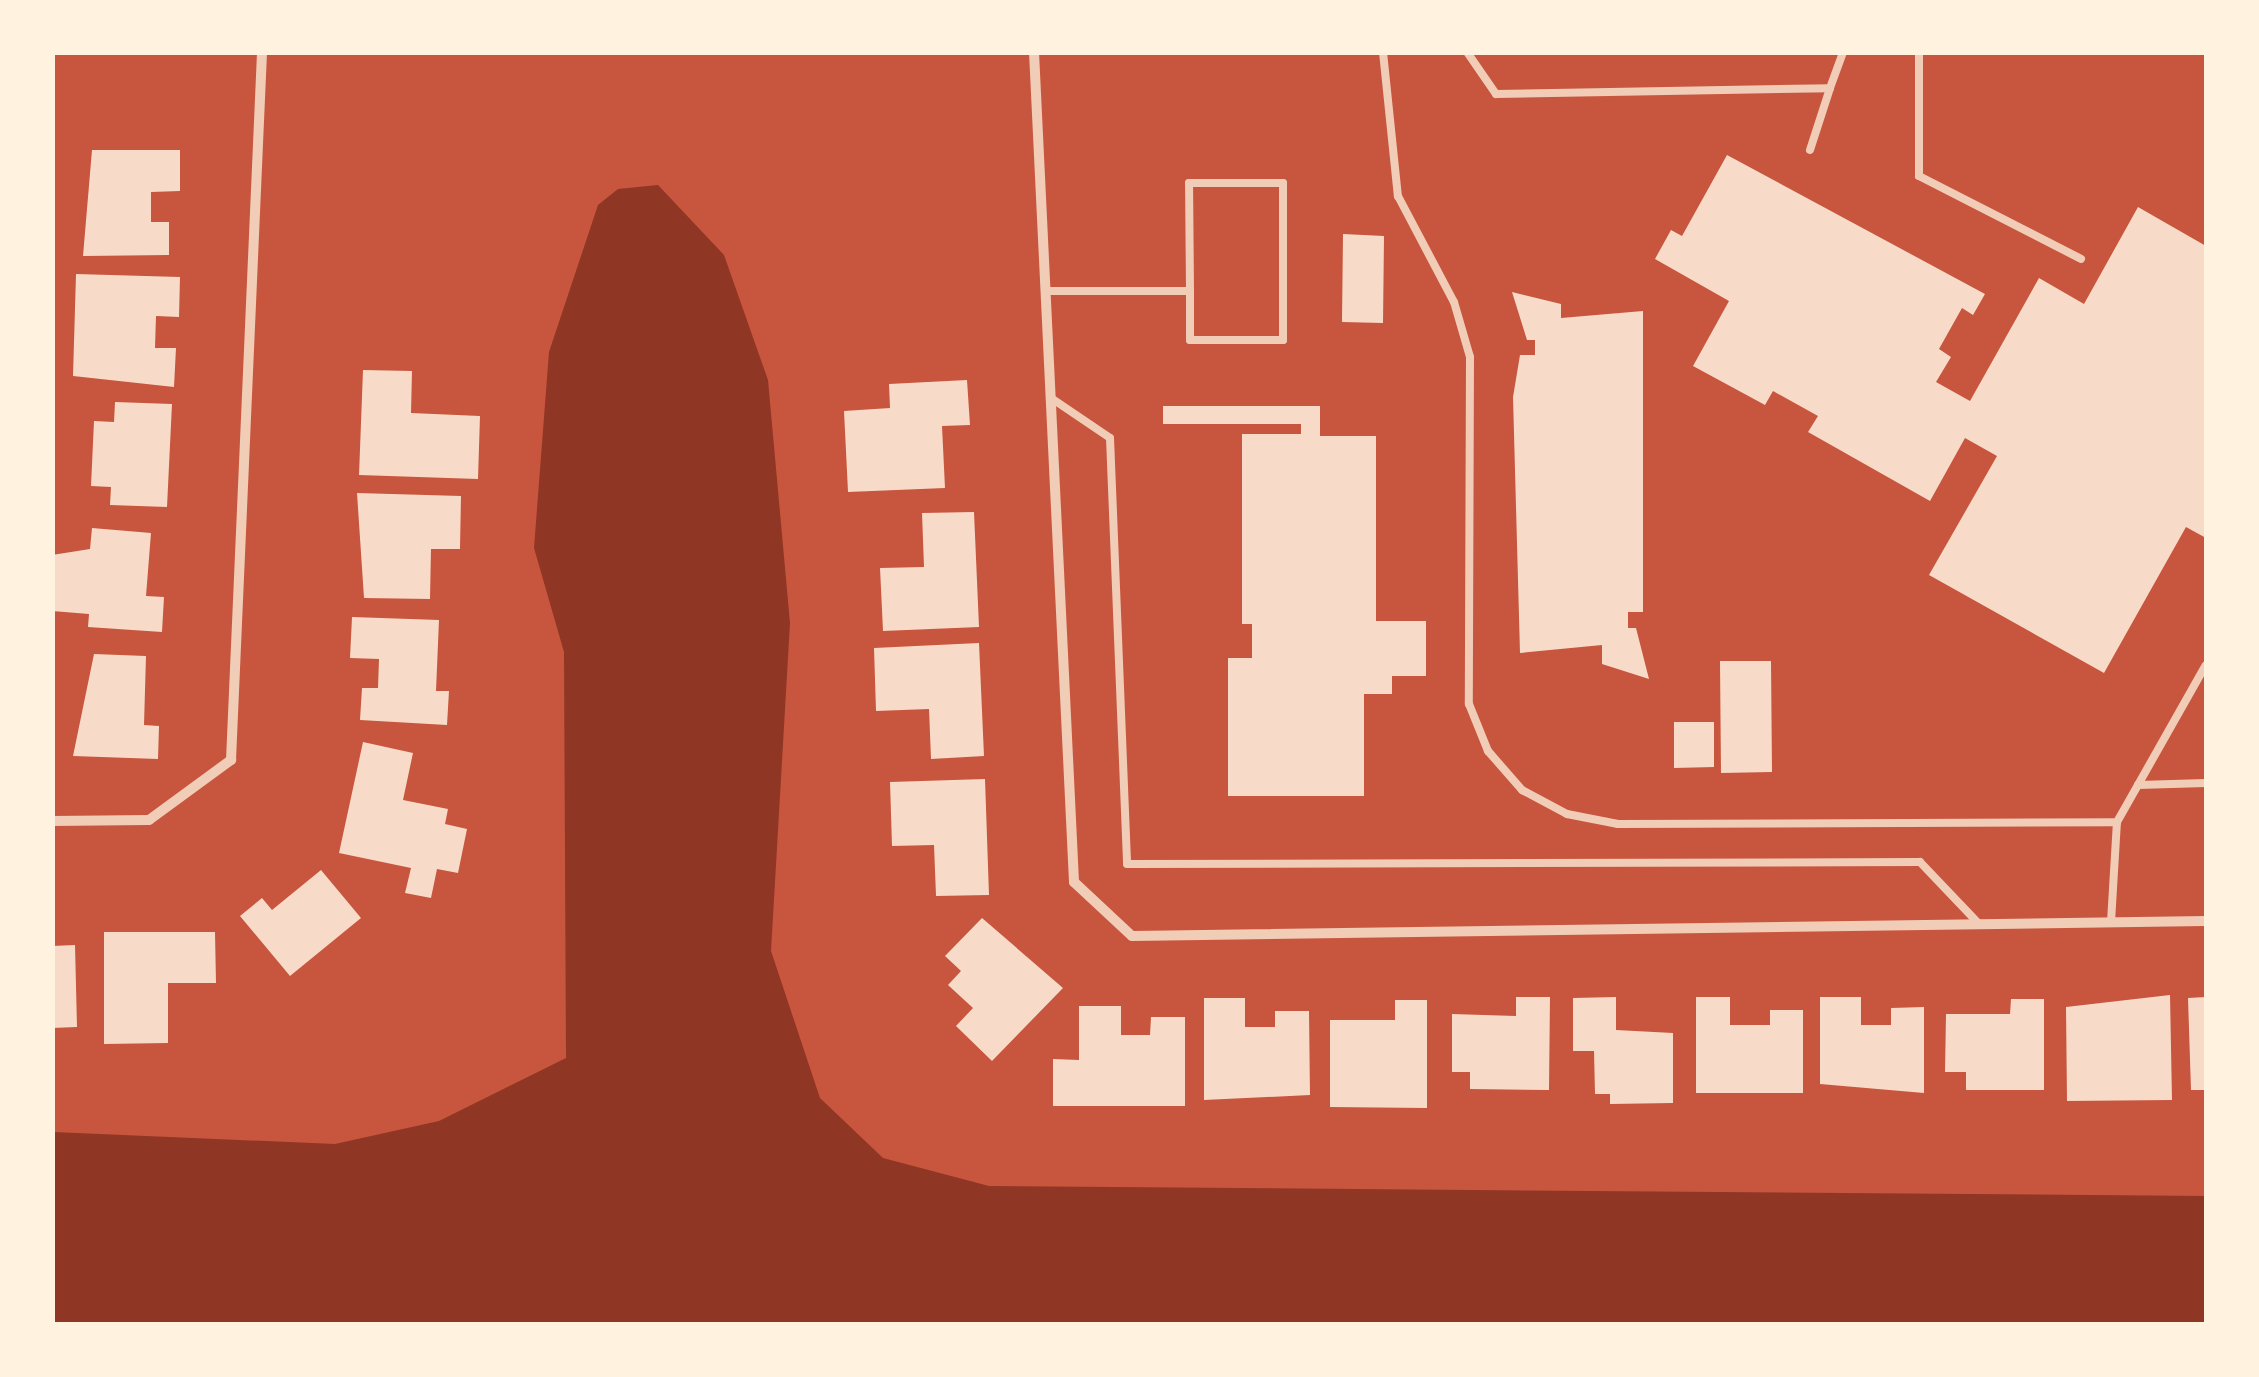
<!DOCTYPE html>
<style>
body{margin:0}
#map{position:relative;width:2259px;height:1377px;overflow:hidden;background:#c8553d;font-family:Mulish,sans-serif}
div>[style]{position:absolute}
.water>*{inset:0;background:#8f3625}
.building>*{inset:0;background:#f7dbc8}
.service>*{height:8px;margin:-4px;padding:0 4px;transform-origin:4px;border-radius:4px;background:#f1ccb7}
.minor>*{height:10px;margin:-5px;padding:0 5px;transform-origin:5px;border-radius:5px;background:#f1ccb7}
span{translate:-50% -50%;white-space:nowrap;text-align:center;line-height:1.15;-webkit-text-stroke:10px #fff3e0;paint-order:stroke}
.frame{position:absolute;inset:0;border:55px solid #fff3e0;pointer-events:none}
</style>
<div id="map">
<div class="water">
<div style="clip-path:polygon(658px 185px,724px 255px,768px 380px,790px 623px,771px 951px,820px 1098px,883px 1158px,989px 1186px,2206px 1196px,2206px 1324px,53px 1324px,53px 1132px,335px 1144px,439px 1121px,566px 1058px,564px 652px,534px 548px,549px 352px,598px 205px,618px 189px)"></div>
</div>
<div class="building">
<div style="clip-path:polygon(92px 150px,180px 150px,180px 191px,151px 192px,151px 222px,169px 222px,169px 255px,83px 256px)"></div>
<div style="clip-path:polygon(1727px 155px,1985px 294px,1973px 315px,1962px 308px,1939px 349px,1951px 357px,1936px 382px,1970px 401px,2039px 278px,2084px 304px,2138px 207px,2206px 246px,2206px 538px,2186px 527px,2104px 673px,1929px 575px,1997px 456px,1965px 438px,1930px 501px,1808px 432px,1818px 416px,1773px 391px,1765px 405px,1693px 366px,1729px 301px,1655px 259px,1671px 230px,1682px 236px)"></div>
<div style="clip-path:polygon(1343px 234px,1384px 236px,1383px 323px,1342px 322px)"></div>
<div style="clip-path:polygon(76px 274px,180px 277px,179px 317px,156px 316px,155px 348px,176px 348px,174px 387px,73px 376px)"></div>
<div style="clip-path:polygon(1512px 292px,1561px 304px,1561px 318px,1643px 311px,1643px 612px,1628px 612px,1628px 628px,1636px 628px,1649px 679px,1602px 664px,1602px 645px,1520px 653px,1513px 397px,1520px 355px,1535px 355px,1535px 340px,1527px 340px)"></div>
<div style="clip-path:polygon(363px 370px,412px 371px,411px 413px,480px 416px,478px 479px,359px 475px)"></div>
<div style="clip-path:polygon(967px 380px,970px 425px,942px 426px,945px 488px,848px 492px,844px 411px,890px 408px,889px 384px)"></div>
<div style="clip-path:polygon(115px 402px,172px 404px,167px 507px,110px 505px,111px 487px,91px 486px,94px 421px,114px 422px)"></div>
<div style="clip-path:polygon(1163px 406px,1320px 406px,1320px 436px,1376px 436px,1376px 621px,1426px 621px,1426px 676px,1392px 676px,1392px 694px,1364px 694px,1364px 796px,1228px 796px,1228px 658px,1252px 658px,1252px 624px,1242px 624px,1242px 434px,1301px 434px,1301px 424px,1163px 424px)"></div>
<div style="clip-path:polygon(357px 493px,461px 496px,460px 549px,431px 549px,430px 599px,364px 598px)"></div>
<div style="clip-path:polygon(974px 512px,979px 627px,883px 631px,880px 568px,924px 567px,922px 513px)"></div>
<div style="clip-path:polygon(92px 528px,151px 533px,146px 596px,164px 597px,162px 632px,88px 627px,89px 614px,52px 611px,52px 555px,90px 549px)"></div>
<div style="clip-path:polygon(352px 617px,439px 620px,436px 691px,449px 691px,447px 725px,360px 720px,362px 688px,378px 688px,379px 659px,350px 658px)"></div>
<div style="clip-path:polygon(979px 643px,984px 756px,931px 759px,929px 709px,876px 711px,874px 648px)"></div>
<div style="clip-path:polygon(94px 654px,146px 656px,144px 725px,159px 726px,158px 759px,73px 756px)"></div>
<div style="clip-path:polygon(1720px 661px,1771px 661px,1772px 772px,1721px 773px)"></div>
<div style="clip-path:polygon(1674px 722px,1714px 722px,1714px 767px,1674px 768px)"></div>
<div style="clip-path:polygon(363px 742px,413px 753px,403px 800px,448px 809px,445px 824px,467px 829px,458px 873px,437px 869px,431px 898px,405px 893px,411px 868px,339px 853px)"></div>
<div style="clip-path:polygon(985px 779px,989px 895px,936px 896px,934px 845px,892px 846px,890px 782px)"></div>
<div style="clip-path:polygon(321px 870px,361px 918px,290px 976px,240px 916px,262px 898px,272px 910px)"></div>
<div style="clip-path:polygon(982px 918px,1063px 988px,992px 1061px,956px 1026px,973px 1008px,948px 985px,961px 971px,945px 956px)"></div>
<div style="clip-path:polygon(104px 932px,215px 932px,216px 983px,168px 983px,168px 1043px,104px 1044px)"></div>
<div style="clip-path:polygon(75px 945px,77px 1027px,52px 1028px,52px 946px)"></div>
<div style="clip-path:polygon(2170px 995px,2172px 1100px,2067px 1101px,2066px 1007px)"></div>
<div style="clip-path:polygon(1516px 997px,1550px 997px,1549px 1090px,1470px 1089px,1470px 1072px,1452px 1072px,1452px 1014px,1516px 1016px)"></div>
<div style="clip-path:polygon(1616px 997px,1616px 1030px,1673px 1033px,1673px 1103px,1610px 1104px,1610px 1094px,1595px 1094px,1594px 1051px,1573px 1051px,1573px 998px)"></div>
<div style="clip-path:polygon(1696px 997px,1730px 997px,1730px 1025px,1770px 1025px,1770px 1010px,1803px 1010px,1803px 1093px,1696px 1093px)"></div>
<div style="clip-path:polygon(1820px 997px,1861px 997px,1861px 1025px,1891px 1025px,1891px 1008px,1924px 1007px,1924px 1093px,1820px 1084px)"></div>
<div style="clip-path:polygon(2206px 997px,2206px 1090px,2191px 1090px,2188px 998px)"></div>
<div style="clip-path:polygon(1204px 998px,1245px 998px,1245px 1027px,1275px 1027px,1275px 1011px,1309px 1011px,1310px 1095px,1204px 1100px)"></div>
<div style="clip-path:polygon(2011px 999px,2044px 999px,2044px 1090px,1966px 1090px,1966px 1072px,1945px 1072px,1946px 1014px,2010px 1014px)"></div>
<div style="clip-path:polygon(1395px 1000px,1427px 1000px,1427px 1108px,1330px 1107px,1330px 1020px,1395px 1020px)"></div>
<div style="clip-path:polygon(1079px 1006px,1121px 1006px,1121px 1035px,1150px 1035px,1151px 1017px,1185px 1017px,1185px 1106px,1053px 1106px,1053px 1059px,1079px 1060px)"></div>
</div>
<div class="service">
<div style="left:1383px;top:52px;width:145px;rotate:84.1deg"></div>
<div style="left:1398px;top:196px;width:120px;rotate:62.2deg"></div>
<div style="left:1454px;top:302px;width:57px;rotate:73.8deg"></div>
<div style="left:1470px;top:357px;width:347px;rotate:90.2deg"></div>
<div style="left:1469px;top:704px;width:51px;rotate:68deg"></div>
<div style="left:1488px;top:751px;width:52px;rotate:48.9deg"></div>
<div style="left:1522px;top:790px;width:51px;rotate:28.1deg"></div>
<div style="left:1567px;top:814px;width:52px;rotate:11.1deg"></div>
<div style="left:1618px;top:824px;width:499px;rotate:-0.2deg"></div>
<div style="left:1467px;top:52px;width:51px;rotate:55.4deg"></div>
<div style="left:1496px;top:94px;width:334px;rotate:-1deg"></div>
<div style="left:1830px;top:88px;width:38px;rotate:-70deg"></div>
<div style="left:1919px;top:52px;width:124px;rotate:90deg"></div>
<div style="left:1919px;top:176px;width:182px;rotate:27.1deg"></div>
<div style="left:1810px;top:150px;width:65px;rotate:-72.1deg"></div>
<div style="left:1046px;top:291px;width:144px"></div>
<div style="left:1190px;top:291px;width:108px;rotate:-90.5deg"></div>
<div style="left:1189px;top:183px;width:94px"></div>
<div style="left:1283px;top:183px;width:157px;rotate:90deg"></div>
<div style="left:1283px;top:340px;width:93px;rotate:180deg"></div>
<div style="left:1190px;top:340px;width:49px;rotate:-90deg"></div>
<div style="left:1051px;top:398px;width:71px;rotate:34.1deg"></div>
<div style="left:1110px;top:438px;width:426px;rotate:87.7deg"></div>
<div style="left:1127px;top:864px;width:793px;rotate:-0.14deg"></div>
<div style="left:1920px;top:862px;width:86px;rotate:46.4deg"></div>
<div style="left:2138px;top:785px;width:68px;rotate:-1.7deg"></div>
<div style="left:2111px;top:922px;width:100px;rotate:-86.6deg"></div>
<div style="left:2117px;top:822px;width:180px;rotate:-60.5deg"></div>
</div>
<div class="minor">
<div style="left:1034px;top:52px;width:831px;rotate:87.24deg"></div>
<div style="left:1074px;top:882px;width:79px;rotate:43deg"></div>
<div style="left:1132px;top:936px;width:1074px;rotate:-0.8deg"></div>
<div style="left:52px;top:821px;width:97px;rotate:-0.6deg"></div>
<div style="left:149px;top:820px;width:102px;rotate:-36.2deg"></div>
<div style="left:231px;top:760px;width:709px;rotate:-87.49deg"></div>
</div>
<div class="frame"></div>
</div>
